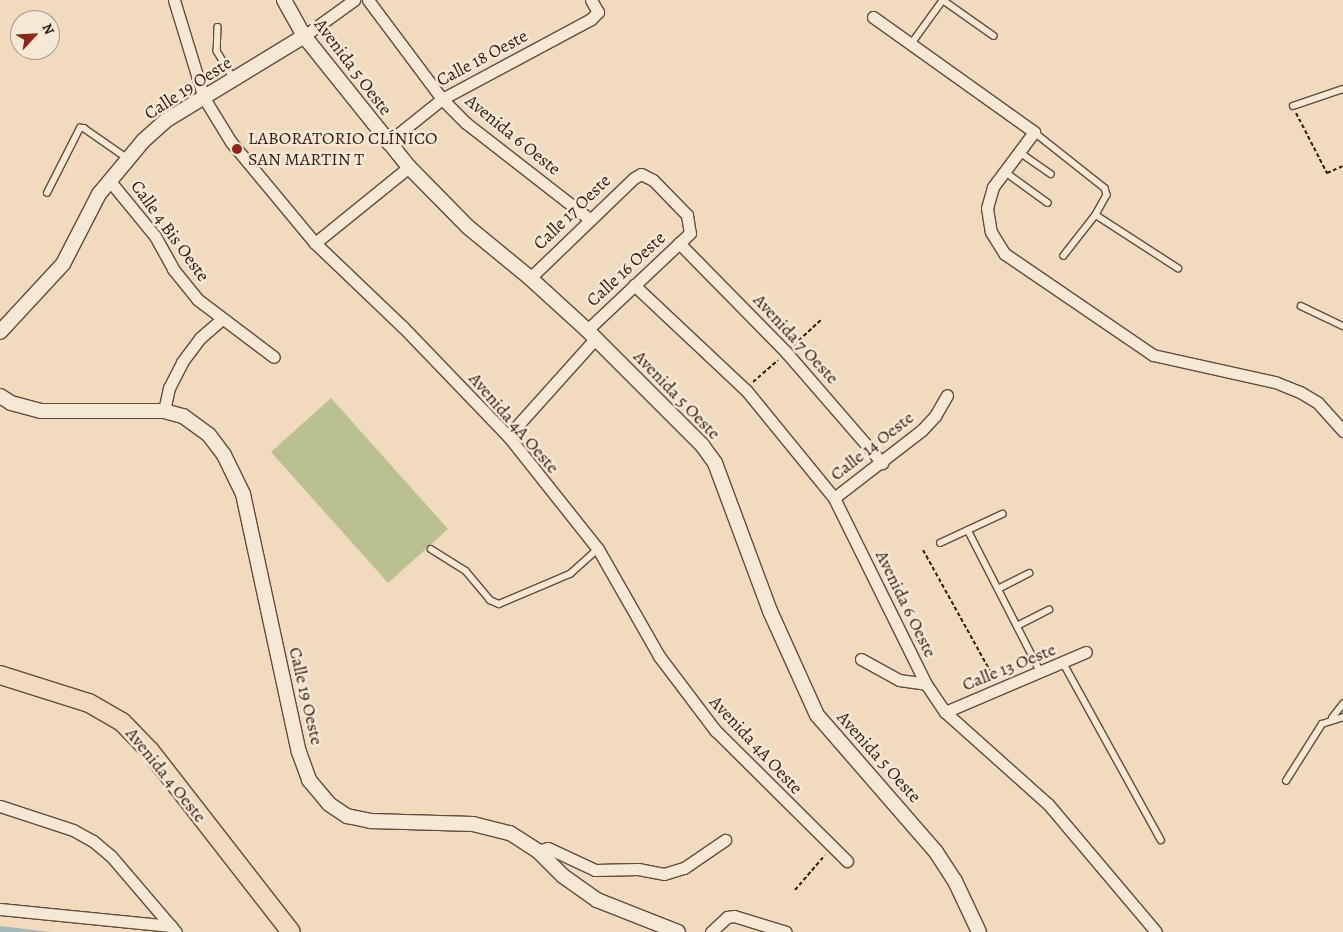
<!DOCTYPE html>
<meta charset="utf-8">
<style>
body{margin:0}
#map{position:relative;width:1343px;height:932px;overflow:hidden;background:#f0dbbf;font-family:Alegreya,serif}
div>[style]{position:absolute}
.green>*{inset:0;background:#bbc091}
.water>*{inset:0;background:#9db9ba}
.path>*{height:2px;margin-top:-1px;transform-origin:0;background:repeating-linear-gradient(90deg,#321c0f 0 4px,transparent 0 6.5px)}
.roads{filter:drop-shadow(1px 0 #624c3b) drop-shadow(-1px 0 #624c3b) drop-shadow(0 1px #624c3b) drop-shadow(0 -1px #624c3b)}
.service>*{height:5.5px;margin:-2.75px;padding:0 2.75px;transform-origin:2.75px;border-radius:2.75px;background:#f5e8d5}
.minor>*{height:11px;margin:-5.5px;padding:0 5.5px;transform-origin:5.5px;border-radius:5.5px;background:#f5e8d5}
.tertiary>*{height:14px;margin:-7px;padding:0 7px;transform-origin:7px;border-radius:7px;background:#f5e8d5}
.primary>*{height:18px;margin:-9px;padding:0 9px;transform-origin:9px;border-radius:9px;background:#f0dbbf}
.dots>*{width:14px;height:14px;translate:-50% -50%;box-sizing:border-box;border:2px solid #f5e8d5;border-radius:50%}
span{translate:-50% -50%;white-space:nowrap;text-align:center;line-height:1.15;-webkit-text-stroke:5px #f5e8d5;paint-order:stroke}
.street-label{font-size:18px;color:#321c0f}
.poi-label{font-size:18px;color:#321c0f}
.left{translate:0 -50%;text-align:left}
.north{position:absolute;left:10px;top:10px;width:50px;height:50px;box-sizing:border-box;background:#f5e8d5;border:1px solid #a79686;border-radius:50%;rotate:65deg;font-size:14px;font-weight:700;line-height:20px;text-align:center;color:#321c0f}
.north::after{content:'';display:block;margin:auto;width:18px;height:22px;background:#8f2418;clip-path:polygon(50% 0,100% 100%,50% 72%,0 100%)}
</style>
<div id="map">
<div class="green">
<div style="clip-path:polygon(331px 398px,448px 529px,388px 583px,271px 452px)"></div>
</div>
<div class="water">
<div style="clip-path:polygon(0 926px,50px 932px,0 932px)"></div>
</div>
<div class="path">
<div style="left:1296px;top:113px;width:68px;rotate:62.7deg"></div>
<div style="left:1327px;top:173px;width:17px;rotate:-24deg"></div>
<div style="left:794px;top:345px;width:37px;rotate:-43deg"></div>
<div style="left:753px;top:382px;width:33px;rotate:-41deg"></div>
<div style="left:923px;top:550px;width:149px;rotate:61deg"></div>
<div style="left:795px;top:890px;width:46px;rotate:-49.4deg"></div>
</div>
<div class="roads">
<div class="service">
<div style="left:943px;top:0;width:62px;rotate:35.2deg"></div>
<div style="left:218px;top:27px;width:24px;rotate:92deg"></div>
<div style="left:217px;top:51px;width:31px;rotate:59deg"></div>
<div style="left:911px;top:44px;width:54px;rotate:-54deg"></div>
<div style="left:1293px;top:106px;width:53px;rotate:-18.8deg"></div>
<div style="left:1034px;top:132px;width:90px;rotate:38.3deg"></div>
<div style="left:1105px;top:188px;width:7px;rotate:74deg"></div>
<div style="left:1107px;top:195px;width:23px;rotate:119deg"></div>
<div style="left:1096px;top:215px;width:52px;rotate:128deg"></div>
<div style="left:1018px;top:151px;width:40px;rotate:34.9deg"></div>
<div style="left:1004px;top:171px;width:54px;rotate:36deg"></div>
<div style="left:47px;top:193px;width:73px;rotate:-63.1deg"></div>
<div style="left:80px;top:128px;width:4px"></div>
<div style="left:84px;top:128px;width:52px;rotate:34.9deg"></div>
<div style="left:1096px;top:215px;width:98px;rotate:32.9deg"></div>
<div style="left:1301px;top:306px;width:47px;rotate:25.5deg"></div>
<div style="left:968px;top:530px;width:38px;rotate:-25deg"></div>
<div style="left:940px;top:543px;width:31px;rotate:-25deg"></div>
<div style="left:968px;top:530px;width:158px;rotate:62.9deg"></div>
<div style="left:431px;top:549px;width:41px;rotate:32.2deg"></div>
<div style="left:466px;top:571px;width:38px;rotate:50deg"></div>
<div style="left:490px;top:600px;width:10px;rotate:24deg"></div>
<div style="left:499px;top:604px;width:77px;rotate:-22.9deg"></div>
<div style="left:570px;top:574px;width:38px;rotate:-42deg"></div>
<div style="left:998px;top:589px;width:35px;rotate:-27deg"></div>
<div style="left:1017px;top:626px;width:36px;rotate:-27deg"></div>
<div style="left:1064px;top:664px;width:201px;rotate:61.1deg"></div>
<div style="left:1332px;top:718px;width:18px;rotate:-52deg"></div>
<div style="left:1286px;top:781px;width:67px;rotate:-57.7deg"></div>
<div style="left:1322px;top:724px;width:22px;rotate:-18deg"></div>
</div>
<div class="minor">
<div style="left:174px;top:0;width:102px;rotate:73deg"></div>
<div style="left:204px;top:98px;width:52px;rotate:58.5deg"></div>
<div style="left:231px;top:142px;width:131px;rotate:50.3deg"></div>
<div style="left:315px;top:243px;width:120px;rotate:43.7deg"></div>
<div style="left:402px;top:326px;width:153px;rotate:46.1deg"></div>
<div style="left:508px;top:436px;width:144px;rotate:51.5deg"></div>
<div style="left:598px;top:549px;width:123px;rotate:60.3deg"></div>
<div style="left:659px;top:656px;width:93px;rotate:52.9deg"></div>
<div style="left:715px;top:730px;width:186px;rotate:44.8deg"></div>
<div style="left:368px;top:0;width:124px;rotate:53.2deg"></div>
<div style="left:442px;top:99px;width:34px;rotate:45deg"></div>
<div style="left:466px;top:123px;width:155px;rotate:37.9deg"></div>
<div style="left:873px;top:17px;width:198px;rotate:35.5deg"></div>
<div style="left:1034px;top:132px;width:69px;rotate:126.7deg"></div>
<div style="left:993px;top:187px;width:22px;rotate:106deg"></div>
<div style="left:987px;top:208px;width:24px;rotate:81deg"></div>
<div style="left:991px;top:232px;width:26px;rotate:58deg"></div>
<div style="left:1005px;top:254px;width:179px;rotate:34.3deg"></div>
<div style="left:1153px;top:355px;width:125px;rotate:12.5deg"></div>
<div style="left:1275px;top:382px;width:27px;rotate:22deg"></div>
<div style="left:1300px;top:392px;width:21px;rotate:31deg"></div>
<div style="left:1318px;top:403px;width:38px;rotate:48deg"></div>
<div style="left:304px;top:36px;width:62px;rotate:-35.8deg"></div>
<div style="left:387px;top:143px;width:70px;rotate:-38.7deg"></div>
<div style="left:442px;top:99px;width:169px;rotate:-28.2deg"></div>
<div style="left:591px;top:19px;width:10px;rotate:-45deg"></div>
<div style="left:598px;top:12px;width:14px;rotate:-120deg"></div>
<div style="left:109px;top:180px;width:72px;rotate:50.6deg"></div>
<div style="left:155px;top:236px;width:38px;rotate:61deg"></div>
<div style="left:173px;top:269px;width:38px;rotate:51deg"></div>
<div style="left:197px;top:299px;width:96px;rotate:37deg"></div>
<div style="left:315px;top:243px;width:121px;rotate:-39deg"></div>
<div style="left:679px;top:243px;width:153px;rotate:45.5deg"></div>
<div style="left:786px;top:352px;width:147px;rotate:49.1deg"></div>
<div style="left:530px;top:278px;width:144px;rotate:-43.9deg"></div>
<div style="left:634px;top:178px;width:8px;rotate:-30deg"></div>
<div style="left:641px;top:174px;width:13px;rotate:27deg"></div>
<div style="left:653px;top:180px;width:49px;rotate:45.8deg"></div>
<div style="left:687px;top:215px;width:18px;rotate:81deg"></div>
<div style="left:690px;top:233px;width:141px;rotate:136.7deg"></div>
<div style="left:634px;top:285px;width:154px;rotate:43.2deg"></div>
<div style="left:746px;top:390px;width:139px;rotate:50.8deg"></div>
<div style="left:834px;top:498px;width:208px;rotate:63.7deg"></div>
<div style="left:926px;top:684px;width:34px;rotate:56deg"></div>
<div style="left:945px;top:712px;width:138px;rotate:41.8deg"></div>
<div style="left:1048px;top:804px;width:167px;rotate:49.8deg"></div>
<div style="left:164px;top:411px;width:24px;rotate:-78deg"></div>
<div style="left:169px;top:388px;width:29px;rotate:-63deg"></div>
<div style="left:182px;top:362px;width:30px;rotate:-53deg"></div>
<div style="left:200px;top:338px;width:29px;rotate:-41deg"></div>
<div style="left:508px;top:436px;width:130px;rotate:-48.1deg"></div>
<div style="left:834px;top:498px;width:111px;rotate:-37.7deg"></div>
<div style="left:922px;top:430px;width:19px;rotate:-47deg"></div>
<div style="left:935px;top:416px;width:24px;rotate:-60deg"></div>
<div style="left:861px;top:659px;width:43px;rotate:28.9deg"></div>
<div style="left:899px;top:680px;width:27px;rotate:8deg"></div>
<div style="left:945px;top:712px;width:153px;rotate:-23.1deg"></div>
<div style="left:0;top:806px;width:77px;rotate:18.2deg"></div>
<div style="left:73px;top:830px;width:23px;rotate:29deg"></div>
<div style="left:93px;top:841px;width:23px;rotate:40deg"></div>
<div style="left:111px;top:856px;width:100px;rotate:49.5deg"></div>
<div style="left:538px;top:851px;width:10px;rotate:-17deg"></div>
<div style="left:548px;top:848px;width:52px;rotate:25.1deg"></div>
<div style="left:595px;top:870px;width:43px;rotate:-1.3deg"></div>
<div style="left:638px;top:869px;width:26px;rotate:11deg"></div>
<div style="left:664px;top:874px;width:21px;rotate:-17deg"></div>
<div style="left:684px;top:868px;width:50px;rotate:-34.3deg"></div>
<div style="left:0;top:909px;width:172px;rotate:5.7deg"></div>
<div style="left:711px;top:932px;width:22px;rotate:-43deg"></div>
<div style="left:727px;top:917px;width:7px;rotate:-8deg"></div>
<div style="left:734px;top:916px;width:54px;rotate:17.1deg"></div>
</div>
<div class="tertiary">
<div style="left:284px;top:0;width:41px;rotate:60.9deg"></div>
<div style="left:304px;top:36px;width:168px;rotate:51.3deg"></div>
<div style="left:409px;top:167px;width:84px;rotate:45.5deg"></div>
<div style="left:468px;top:227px;width:80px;rotate:39.4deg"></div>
<div style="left:530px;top:278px;width:77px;rotate:42.4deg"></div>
<div style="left:587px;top:330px;width:163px;rotate:45deg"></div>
<div style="left:702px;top:445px;width:22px;rotate:54deg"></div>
<div style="left:715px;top:463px;width:158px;rotate:69.6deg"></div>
<div style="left:770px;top:611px;width:114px;rotate:65.7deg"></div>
<div style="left:817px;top:715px;width:181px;rotate:49deg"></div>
<div style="left:936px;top:852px;width:35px;rotate:57deg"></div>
<div style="left:955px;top:881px;width:56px;rotate:64.8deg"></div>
<div style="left:0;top:332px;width:93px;rotate:-47.2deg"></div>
<div style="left:63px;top:264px;width:79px;rotate:-62.8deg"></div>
<div style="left:99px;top:194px;width:69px;rotate:-50.3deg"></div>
<div style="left:143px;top:141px;width:30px;rotate:-42deg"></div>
<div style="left:165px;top:121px;width:163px;rotate:-31.4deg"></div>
<div style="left:0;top:396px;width:13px;rotate:32deg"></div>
<div style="left:11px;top:403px;width:31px;rotate:15deg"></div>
<div style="left:41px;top:411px;width:123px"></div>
<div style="left:164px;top:411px;width:20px;rotate:15deg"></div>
<div style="left:183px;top:416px;width:32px;rotate:36deg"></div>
<div style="left:209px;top:435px;width:25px;rotate:53deg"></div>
<div style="left:224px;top:455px;width:43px;rotate:64deg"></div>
<div style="left:243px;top:494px;width:264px;rotate:77.8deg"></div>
<div style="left:299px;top:752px;width:30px;rotate:70deg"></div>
<div style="left:309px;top:780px;width:31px;rotate:50deg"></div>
<div style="left:329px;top:804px;width:22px;rotate:34deg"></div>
<div style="left:347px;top:816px;width:25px;rotate:12deg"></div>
<div style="left:371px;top:821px;width:102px;rotate:1.7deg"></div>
<div style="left:473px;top:824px;width:38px;rotate:14deg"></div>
<div style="left:510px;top:833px;width:33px;rotate:33deg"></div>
<div style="left:538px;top:851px;width:35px;rotate:45deg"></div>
<div style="left:563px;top:876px;width:42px;rotate:35.2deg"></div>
<div style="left:597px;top:900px;width:87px;rotate:21.6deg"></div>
</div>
<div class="primary">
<div style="left:0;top:675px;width:93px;rotate:17.5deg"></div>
<div style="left:89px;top:703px;width:38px;rotate:30deg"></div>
<div style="left:122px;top:722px;width:40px;rotate:46deg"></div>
<div style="left:150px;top:751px;width:229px;rotate:52.1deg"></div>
</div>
</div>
<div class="dots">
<div style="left:237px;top:149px;background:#8f2418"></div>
</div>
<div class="street-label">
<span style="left:482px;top:58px;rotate:-28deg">Calle 18 Oeste</span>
<span style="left:353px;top:67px;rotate:53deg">Avenida 5 Oeste</span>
<span style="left:188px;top:88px;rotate:-33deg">Calle 19 Oeste</span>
<span style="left:513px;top:135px;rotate:39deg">Avenida 6 Oeste</span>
<span style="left:572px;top:212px;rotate:-44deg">Calle 17 Oeste</span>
<span style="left:170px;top:231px;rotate:54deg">Calle 4 Bis Oeste</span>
<span style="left:626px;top:269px;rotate:-43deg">Calle 16 Oeste</span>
<span style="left:796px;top:339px;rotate:47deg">Avenida 7 Oeste</span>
<span style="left:677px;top:395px;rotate:46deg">Avenida 5 Oeste</span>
<span style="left:514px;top:423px;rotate:49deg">Avenida 4A Oeste</span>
<span style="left:872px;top:446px;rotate:-38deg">Calle 14 Oeste</span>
<span style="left:906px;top:604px;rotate:64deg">Avenida 6 Oeste</span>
<span style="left:1009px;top:667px;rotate:-22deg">Calle 13 Oeste</span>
<span style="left:306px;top:696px;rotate:77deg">Calle 19 Oeste</span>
<span style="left:756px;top:745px;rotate:47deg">Avenida 4A Oeste</span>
<span style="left:879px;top:757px;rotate:48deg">Avenida 5 Oeste</span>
<span style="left:166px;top:775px;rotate:51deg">Avenida 4 Oeste</span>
</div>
<div class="poi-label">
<span class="left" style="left:248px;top:149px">LABORATORIO CLÍNICO<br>SAN MARTIN T</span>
</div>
<div class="north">N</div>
</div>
